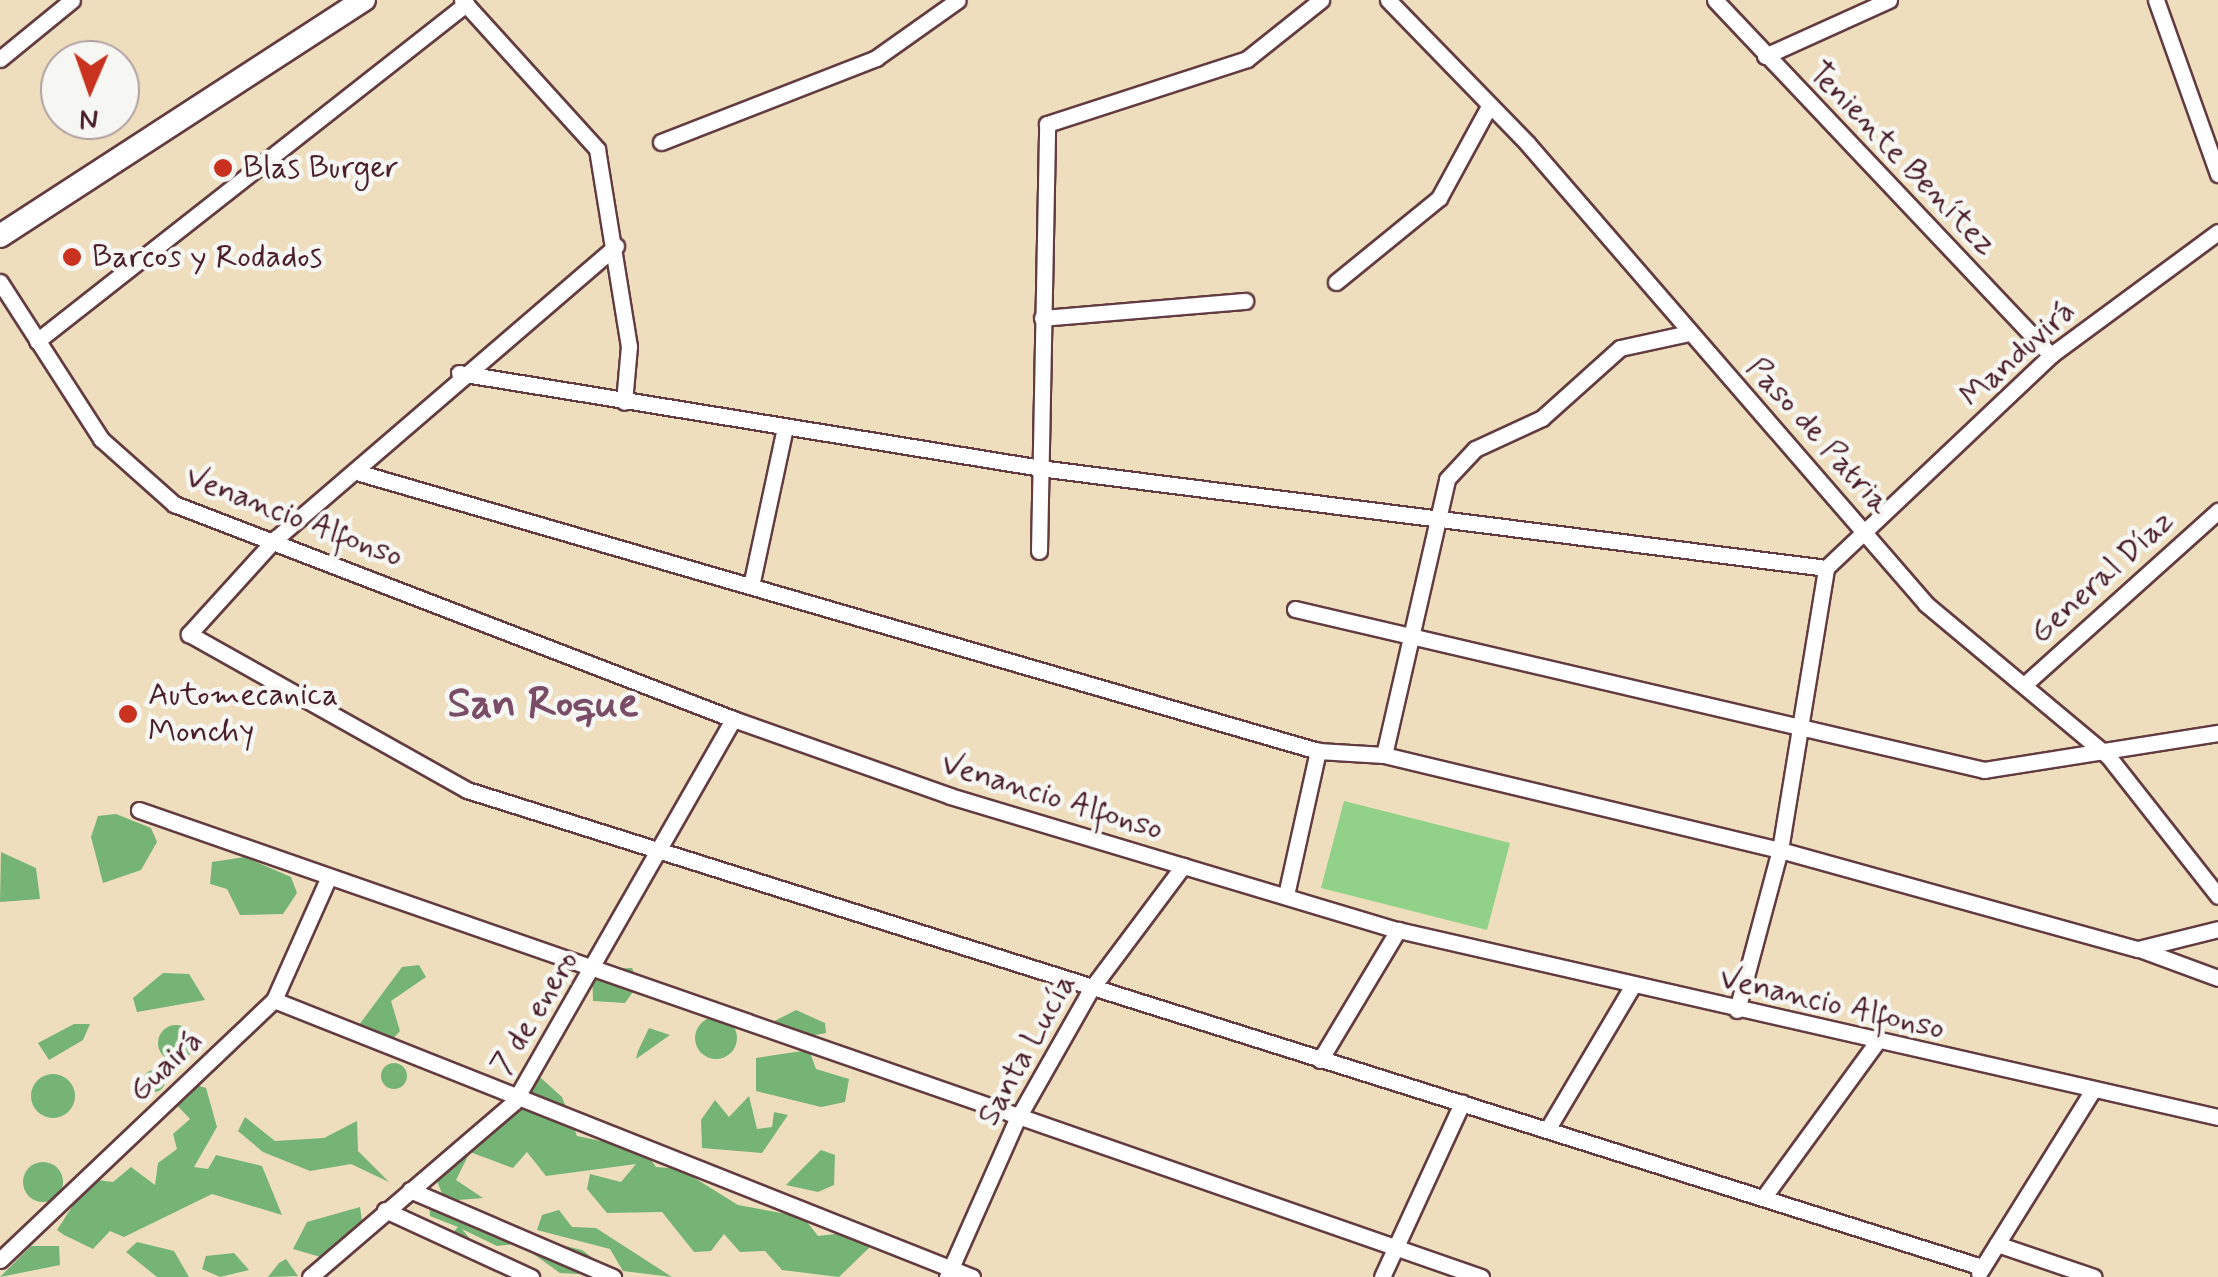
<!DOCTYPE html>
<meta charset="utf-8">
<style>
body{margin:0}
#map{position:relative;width:2218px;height:1277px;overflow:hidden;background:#eedebe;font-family:Mynerve,sans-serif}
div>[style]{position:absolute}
.green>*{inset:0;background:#92d288}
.forest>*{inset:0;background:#75b474}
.round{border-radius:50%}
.roads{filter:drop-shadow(2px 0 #633c41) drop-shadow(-2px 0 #633c41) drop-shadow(0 2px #633c41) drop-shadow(0 -2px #633c41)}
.minor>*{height:15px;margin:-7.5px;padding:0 7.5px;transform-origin:7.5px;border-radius:7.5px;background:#fff}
.secondary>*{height:22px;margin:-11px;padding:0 11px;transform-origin:11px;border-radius:11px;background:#fff}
.dots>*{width:28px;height:28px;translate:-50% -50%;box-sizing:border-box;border:5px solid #f6f6f2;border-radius:50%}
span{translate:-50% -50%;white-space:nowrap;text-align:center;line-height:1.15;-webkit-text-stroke:9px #f6f6f2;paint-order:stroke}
.street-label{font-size:32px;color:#4a1f2b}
.poi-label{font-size:32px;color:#4a1f2b}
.left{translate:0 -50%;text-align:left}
.district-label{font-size:42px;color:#794d68;font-weight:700}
.north{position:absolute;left:40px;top:40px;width:100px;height:100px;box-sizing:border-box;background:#f6f6f2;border:2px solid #b1a0a2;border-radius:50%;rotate:182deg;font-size:28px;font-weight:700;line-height:40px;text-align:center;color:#4a1f2b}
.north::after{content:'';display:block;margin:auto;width:35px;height:45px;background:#c8321e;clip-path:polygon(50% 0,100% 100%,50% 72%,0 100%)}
</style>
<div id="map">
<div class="green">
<div style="clip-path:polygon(1344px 801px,1510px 843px,1487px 930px,1321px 888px)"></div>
</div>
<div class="forest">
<div style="clip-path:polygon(116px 814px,151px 828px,157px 842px,141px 870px,103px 883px,91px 837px,98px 816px)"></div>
<div style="clip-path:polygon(1px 852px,36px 868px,40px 899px,0 902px)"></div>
<div style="clip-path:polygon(245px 857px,291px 877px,297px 893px,283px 914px,240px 915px,227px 889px,210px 884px,212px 862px)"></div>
<div style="clip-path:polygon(402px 967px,419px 965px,426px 977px,391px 1001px,400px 1031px,390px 1042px,359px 1025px)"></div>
<div style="clip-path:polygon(632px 968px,639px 983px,625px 1003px,593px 1001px,592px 969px)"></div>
<div style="clip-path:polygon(163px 973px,189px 974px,205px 1000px,137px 1012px,133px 998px)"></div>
<div style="clip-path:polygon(796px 1010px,825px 1023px,826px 1033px,799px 1038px,763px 1027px)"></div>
<div class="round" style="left:695px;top:1017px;width:42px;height:42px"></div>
<div style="clip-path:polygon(74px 1024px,90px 1024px,83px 1040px,49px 1060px,38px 1043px)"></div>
<div class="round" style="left:158px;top:1025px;width:36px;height:36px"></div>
<div style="clip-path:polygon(649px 1028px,670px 1035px,636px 1059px,638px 1051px)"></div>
<div style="clip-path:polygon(809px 1050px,816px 1069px,849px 1079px,845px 1102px,821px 1107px,756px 1091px,756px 1058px)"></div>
<div class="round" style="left:381px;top:1063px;width:26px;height:26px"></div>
<div class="round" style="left:143px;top:1070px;width:22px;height:22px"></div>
<div style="clip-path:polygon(532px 1070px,562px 1097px,577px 1136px,644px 1150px,656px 1167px,680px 1169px,738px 1205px,803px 1217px,818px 1236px,861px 1231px,872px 1245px,839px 1277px,782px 1270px,765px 1251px,740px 1252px,724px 1234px,711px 1251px,694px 1252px,662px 1212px,607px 1213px,587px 1189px,590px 1174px,621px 1182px,636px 1164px,546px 1176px,527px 1152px,513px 1168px,470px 1152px,456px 1180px,483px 1198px,445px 1201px,431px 1166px,518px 1109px)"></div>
<div class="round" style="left:31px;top:1074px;width:44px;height:44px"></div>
<div style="clip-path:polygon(184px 1081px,206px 1088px,217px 1127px,194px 1167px,208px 1169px,216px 1155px,262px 1166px,282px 1215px,212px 1194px,124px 1237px,110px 1231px,93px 1249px,64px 1235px,57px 1230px,90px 1179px,113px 1182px,131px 1167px,155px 1185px,158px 1163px,177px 1149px,173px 1134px,190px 1119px,173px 1101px)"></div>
<div style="clip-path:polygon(749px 1096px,757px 1129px,772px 1127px,774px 1112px,788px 1115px,762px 1153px,702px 1148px,701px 1120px,715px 1100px,729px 1117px)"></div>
<div style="clip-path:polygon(245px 1117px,275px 1141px,324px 1138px,357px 1121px,358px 1151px,389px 1182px,351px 1164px,310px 1171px,263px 1152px,238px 1131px)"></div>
<div style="clip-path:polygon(821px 1150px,835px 1155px,834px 1185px,818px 1192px,786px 1185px)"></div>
<div class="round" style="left:23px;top:1162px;width:40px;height:40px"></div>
<div style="clip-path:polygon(429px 1201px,521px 1243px,497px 1246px,462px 1229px,479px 1250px,464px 1255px,442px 1244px,458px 1227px,430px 1216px)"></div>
<div style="clip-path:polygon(360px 1207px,363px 1228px,324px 1258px,293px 1249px,307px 1222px)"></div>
<div style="clip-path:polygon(559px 1210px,572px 1227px,596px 1228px,672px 1277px,623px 1271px,610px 1249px,537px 1230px,542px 1215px)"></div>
<div style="clip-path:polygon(536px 1239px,582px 1250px,617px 1276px,560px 1273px,532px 1253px)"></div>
<div style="clip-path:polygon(137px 1242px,174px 1251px,189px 1277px,157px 1277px,126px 1252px)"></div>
<div style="clip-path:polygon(31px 1246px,59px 1246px,60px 1265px,0 1277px)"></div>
<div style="clip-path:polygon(234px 1253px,249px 1270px,220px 1277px,202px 1269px,206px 1256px)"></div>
<div style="clip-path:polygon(286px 1259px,298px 1276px,268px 1277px,279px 1263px)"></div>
</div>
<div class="roads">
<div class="minor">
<div style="left:462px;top:0;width:201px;rotate:47.8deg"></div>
<div style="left:597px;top:149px;width:200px;rotate:80.8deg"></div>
<div style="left:629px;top:346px;width:56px;rotate:95.1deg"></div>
<div style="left:1388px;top:0;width:199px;rotate:45.8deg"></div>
<div style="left:1527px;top:143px;width:610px;rotate:49.12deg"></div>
<div style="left:1926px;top:604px;width:237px;rotate:39.9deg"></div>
<div style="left:2108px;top:756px;width:178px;rotate:51.8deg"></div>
<div style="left:1715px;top:0;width:489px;rotate:46.6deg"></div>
<div style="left:2156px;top:0;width:185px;rotate:70.4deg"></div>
<div style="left:1765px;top:56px;width:136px;rotate:-24.3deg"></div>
<div style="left:0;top:59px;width:93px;rotate:-39.3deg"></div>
<div style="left:661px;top:142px;width:231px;rotate:-21.3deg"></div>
<div style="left:876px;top:58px;width:100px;rotate:-35.3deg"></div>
<div style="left:616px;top:246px;width:448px;rotate:139.3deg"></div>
<div style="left:276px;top:538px;width:130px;rotate:132.2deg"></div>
<div style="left:189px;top:634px;width:319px;rotate:29.3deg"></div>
<div style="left:467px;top:790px;width:1588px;rotate:17.48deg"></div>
<div style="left:0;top:282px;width:187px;rotate:57.2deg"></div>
<div style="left:101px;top:439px;width:98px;rotate:41.7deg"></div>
<div style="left:174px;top:504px;width:599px;rotate:21.04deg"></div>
<div style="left:733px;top:719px;width:230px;rotate:19.5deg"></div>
<div style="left:950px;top:796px;width:468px;rotate:16.7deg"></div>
<div style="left:1398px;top:930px;width:841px;rotate:12.85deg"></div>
<div style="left:1336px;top:282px;width:133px;rotate:-39.2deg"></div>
<div style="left:1439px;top:198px;width:102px;rotate:-61.4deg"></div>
<div style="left:1042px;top:318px;width:204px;rotate:-4.8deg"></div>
<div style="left:37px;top:341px;width:546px;rotate:-38.15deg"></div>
<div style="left:459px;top:373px;width:596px;rotate:9.27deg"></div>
<div style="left:1047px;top:469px;width:785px;rotate:7.24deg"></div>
<div style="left:1826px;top:568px;width:310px;rotate:-43.4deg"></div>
<div style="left:2051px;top:355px;width:207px;rotate:-36.4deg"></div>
<div style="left:360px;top:473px;width:998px;rotate:16.18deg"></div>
<div style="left:1318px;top:751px;width:66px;rotate:3.5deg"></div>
<div style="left:1384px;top:755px;width:407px;rotate:13.5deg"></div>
<div style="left:1780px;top:850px;width:371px;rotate:15.5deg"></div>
<div style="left:2138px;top:949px;width:82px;rotate:-14deg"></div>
<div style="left:1039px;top:551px;width:427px;rotate:-88.9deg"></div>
<div style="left:1047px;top:124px;width:210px;rotate:-18deg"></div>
<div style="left:1247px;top:59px;width:95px;rotate:-38.6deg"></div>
<div style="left:751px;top:586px;width:163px;rotate:-77.9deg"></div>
<div style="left:1295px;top:609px;width:708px;rotate:13.15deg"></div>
<div style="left:1984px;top:770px;width:237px;rotate:-9deg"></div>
<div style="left:2024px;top:685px;width:261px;rotate:-41.9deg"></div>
<div style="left:1384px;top:755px;width:283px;rotate:-77.1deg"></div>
<div style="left:1447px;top:479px;width:41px;rotate:-47deg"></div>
<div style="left:1475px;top:449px;width:74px;rotate:-24.8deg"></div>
<div style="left:1542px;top:418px;width:105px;rotate:-41.9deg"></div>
<div style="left:1620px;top:348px;width:71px;rotate:-12.3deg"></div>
<div style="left:139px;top:810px;width:1421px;rotate:19.19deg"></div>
<div style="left:1286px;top:895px;width:148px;rotate:-77.5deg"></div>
<div style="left:2142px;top:950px;width:81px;rotate:20.2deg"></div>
<div style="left:274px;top:1000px;width:751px;rotate:21.65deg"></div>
<div style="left:1737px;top:1010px;width:166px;rotate:-75deg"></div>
<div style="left:1780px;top:850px;width:286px;rotate:-80.7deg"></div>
<div style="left:1320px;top:1060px;width:152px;rotate:-59deg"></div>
<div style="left:1547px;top:1130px;width:169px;rotate:-59.3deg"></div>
<div style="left:410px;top:1190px;width:221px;rotate:23.2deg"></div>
<div style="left:1763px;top:1198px;width:192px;rotate:-53.9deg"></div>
<div style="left:385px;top:1210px;width:161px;rotate:24.7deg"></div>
<div style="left:1997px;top:1244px;width:102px;rotate:18.8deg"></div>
<div style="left:0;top:1260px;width:378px;rotate:-43.5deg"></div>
<div style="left:274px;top:1000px;width:130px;rotate:-66deg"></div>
<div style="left:1979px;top:1273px;width:212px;rotate:-58.1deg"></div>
<div style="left:310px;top:1277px;width:269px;rotate:-40.6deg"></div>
<div style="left:514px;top:1102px;width:441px;rotate:-60.2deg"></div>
<div style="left:947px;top:1277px;width:171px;rotate:-66.1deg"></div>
<div style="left:1016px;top:1121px;width:152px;rotate:-60.4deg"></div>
<div style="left:1091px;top:989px;width:154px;rotate:-53.2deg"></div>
<div style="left:1382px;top:1277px;width:192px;rotate:-65.3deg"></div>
</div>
<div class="secondary">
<div style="left:0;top:236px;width:434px;rotate:-33deg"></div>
</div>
</div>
<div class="dots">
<div style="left:223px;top:168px;background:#c8321e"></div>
<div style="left:72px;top:257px;background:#c8321e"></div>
<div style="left:128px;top:714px;background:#c8321e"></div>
</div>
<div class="street-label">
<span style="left:1902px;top:159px;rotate:46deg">Teniente Benítez</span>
<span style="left:2018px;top:354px;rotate:-42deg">Manduvirá</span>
<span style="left:1818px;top:436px;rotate:48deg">Paso de Patria</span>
<span style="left:294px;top:517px;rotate:21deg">Venancio Alfonso</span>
<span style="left:2102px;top:577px;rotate:-42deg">General Díaz</span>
<span style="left:1052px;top:797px;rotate:17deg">Venancio Alfonso</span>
<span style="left:1832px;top:1004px;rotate:13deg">Venancio Alfonso</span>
<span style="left:535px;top:1013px;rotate:-59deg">7 de enero</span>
<span style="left:1027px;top:1050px;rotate:-61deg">Santa Lucía</span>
<span style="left:166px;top:1066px;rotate:-43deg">Guairá</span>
</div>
<div class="poi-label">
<span class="left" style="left:243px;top:168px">Blas Burger</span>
<span class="left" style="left:92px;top:257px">Barcos y Rodados</span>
<span class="left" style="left:148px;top:714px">Automecanica<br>Monchy</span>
</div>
<div class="district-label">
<span style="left:543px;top:705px">San Roque</span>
</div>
<div class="north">N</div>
</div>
